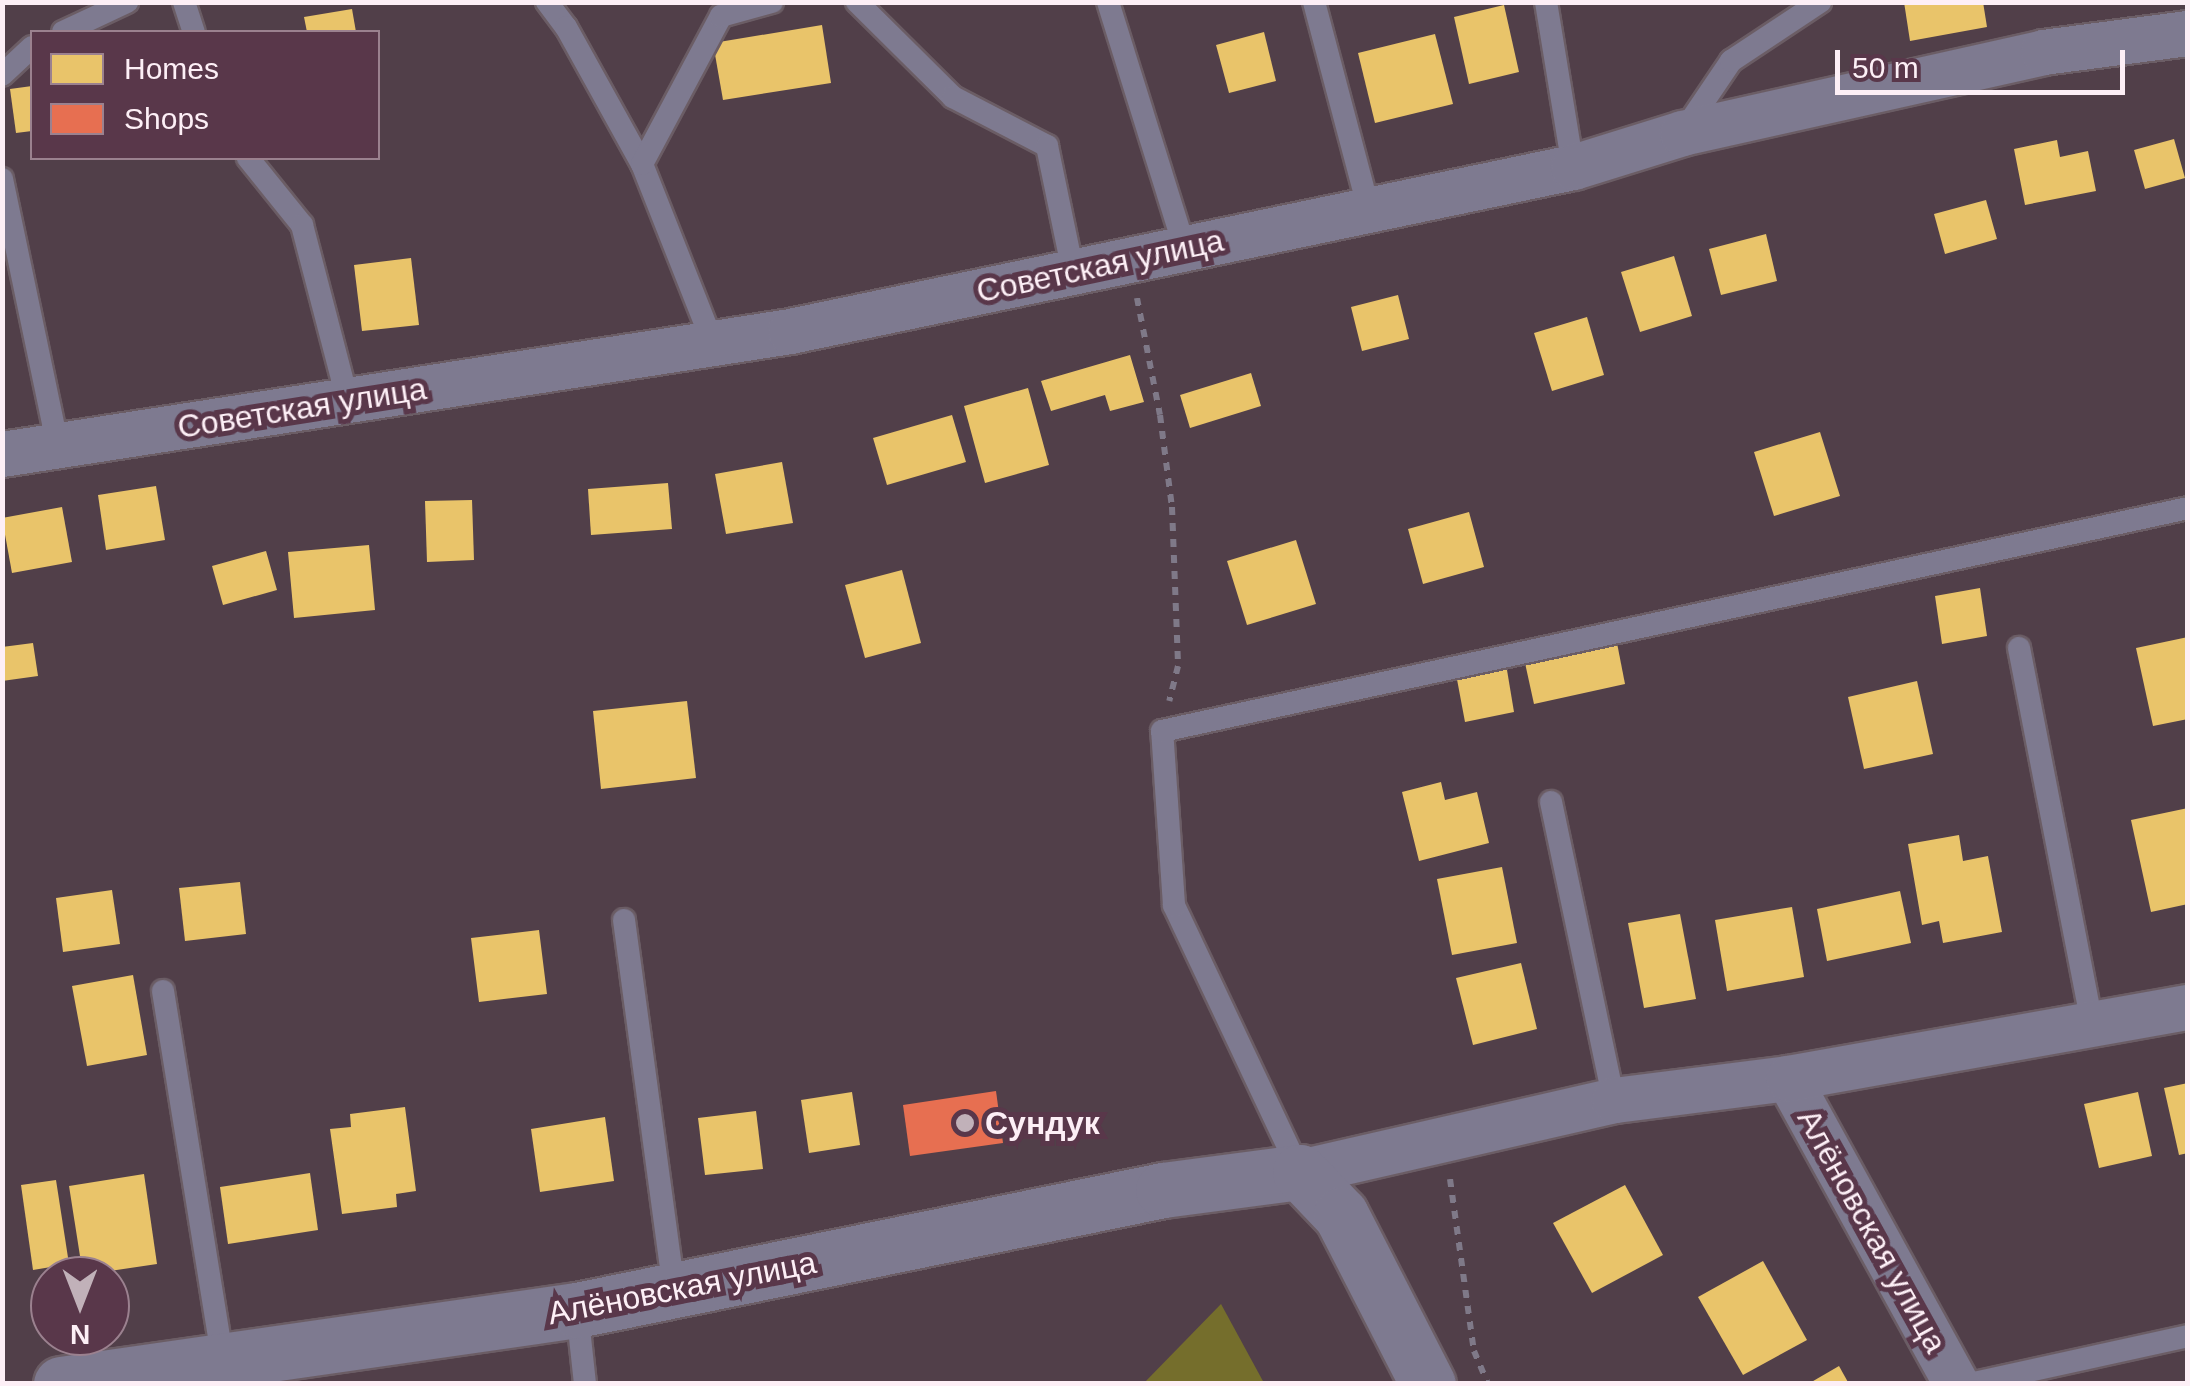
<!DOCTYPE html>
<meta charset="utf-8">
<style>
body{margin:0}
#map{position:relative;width:2190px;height:1386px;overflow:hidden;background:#513f49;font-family:Arial,sans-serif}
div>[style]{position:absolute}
.forest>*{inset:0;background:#756e2c}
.homes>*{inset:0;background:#e9c46a}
.shops>*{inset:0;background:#e76f51}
.path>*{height:6px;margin-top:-3px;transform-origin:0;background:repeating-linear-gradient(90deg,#7f7988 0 8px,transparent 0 16px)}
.roads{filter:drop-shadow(2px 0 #6b5d65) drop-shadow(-2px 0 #6b5d65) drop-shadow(0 2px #6b5d65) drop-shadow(0 -2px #6b5d65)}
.service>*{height:22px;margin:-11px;padding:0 11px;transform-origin:11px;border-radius:11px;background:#7e7a90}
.minor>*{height:45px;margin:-22.5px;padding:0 22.5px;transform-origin:22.5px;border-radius:22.5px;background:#7e7a90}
.tertiary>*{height:55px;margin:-27.5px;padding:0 27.5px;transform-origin:27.5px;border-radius:27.5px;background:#7e7a90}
.dots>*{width:28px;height:28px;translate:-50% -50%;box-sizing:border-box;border:5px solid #59374a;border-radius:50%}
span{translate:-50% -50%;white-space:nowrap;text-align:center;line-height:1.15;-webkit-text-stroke:10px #59374a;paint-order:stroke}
.street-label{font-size:32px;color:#fdeff6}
.poi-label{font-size:32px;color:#fdeff6;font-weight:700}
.left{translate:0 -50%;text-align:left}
.frame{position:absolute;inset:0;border:5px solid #fdeff6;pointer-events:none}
.legend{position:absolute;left:30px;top:30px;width:350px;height:130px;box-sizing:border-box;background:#59374a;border:2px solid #9b818f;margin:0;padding:12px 18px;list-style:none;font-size:30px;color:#fdeff6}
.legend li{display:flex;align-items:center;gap:20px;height:50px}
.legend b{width:50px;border:2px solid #9b818f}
.north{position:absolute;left:30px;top:1256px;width:100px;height:100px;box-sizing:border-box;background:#59374a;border:2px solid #9b818f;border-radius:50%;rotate:180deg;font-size:28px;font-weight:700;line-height:40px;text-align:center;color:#fdeff6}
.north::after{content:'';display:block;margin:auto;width:35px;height:45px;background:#c1b1b9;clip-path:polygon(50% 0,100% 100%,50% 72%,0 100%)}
.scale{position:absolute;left:1835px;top:50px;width:290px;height:45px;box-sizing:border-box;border:5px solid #fdeff6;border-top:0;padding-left:12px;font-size:30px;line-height:35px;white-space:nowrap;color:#fdeff6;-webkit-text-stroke:8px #59374a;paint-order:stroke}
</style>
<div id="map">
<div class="forest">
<div style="clip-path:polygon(1221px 1304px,1264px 1383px,1144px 1383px)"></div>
</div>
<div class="homes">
<div style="clip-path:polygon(1904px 2px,1983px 2px,1987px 27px,1910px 41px)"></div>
<div style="clip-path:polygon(1504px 5px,1519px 72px,1469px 84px,1454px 17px)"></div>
<div style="clip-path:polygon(352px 9px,356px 32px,307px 32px,304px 17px)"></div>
<div style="clip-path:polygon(822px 25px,831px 83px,723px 100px,713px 43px)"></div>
<div style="clip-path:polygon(1264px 32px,1276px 81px,1229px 93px,1216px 45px)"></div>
<div style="clip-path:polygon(1435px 34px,1453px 104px,1375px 123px,1358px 53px)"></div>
<div style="clip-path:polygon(32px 86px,32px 131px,16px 133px,10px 89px)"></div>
<div style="clip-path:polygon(2174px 139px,2185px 178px,2145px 189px,2134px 150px)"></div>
<div style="clip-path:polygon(2057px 140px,2060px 157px,2088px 151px,2096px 191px,2025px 205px,2014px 149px)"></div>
<div style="clip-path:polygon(1986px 200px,1997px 239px,1945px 254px,1934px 214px)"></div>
<div style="clip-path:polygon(1766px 234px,1777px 281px,1721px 295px,1709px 249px)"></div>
<div style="clip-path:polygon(1674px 256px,1692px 316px,1640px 332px,1621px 272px)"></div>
<div style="clip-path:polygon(411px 258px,419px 325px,362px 331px,354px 265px)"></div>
<div style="clip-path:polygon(1398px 295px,1409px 339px,1362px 351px,1351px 307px)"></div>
<div style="clip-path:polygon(1587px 317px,1604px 375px,1552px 391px,1534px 333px)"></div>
<div style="clip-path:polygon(1130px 355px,1144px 402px,1110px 411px,1105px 395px,1051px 411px,1041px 381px)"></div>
<div style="clip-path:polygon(1251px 373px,1261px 406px,1190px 428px,1180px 395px)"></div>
<div style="clip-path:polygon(1028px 388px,1049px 465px,985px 483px,964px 406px)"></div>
<div style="clip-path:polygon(952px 415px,966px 462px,887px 485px,873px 438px)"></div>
<div style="clip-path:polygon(1820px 432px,1840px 496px,1774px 516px,1754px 452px)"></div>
<div style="clip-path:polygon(782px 462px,793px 523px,726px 534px,715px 474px)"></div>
<div style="clip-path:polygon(668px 483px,672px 529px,591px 535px,588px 489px)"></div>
<div style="clip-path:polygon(156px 486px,165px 540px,106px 550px,98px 495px)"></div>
<div style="clip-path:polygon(472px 500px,474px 560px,427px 562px,425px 501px)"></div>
<div style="clip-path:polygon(62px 507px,72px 562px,12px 573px,2px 518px)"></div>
<div style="clip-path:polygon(1469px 512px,1484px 567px,1423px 584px,1408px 529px)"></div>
<div style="clip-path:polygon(1296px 540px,1316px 604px,1247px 625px,1227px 561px)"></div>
<div style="clip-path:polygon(369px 545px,375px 610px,294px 618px,288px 552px)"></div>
<div style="clip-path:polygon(266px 551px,277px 590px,223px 605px,212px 566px)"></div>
<div style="clip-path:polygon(902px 570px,921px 643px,865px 658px,845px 585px)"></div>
<div style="clip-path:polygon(1980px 588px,1987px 636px,1942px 644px,1935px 596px)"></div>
<div style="clip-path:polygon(2188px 637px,2188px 719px,2153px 726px,2136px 648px)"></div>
<div style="clip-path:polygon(33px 643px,38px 676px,2px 681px,2px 647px)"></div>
<div style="clip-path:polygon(1617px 643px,1625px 684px,1534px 704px,1525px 663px)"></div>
<div style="clip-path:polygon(1506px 664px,1514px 712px,1465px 722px,1456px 674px)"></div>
<div style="clip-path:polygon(1917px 681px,1933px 754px,1864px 769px,1848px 697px)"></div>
<div style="clip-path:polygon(687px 701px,696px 778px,601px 789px,593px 711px)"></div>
<div style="clip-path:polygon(1441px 782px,1445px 800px,1477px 792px,1489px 843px,1419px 861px,1402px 792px)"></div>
<div style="clip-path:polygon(2188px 808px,2188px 904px,2151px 912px,2131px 820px)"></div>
<div style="clip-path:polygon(1959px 835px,1963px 861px,1988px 856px,2002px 932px,1943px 943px,1939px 921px,1922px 925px,1908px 844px)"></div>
<div style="clip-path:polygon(1502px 867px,1517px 943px,1452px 955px,1437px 879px)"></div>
<div style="clip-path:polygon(240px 882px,246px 934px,185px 941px,179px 888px)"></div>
<div style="clip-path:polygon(112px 890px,120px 944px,63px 952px,56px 898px)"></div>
<div style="clip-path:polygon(1900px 891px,1911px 943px,1827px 961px,1817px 909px)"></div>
<div style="clip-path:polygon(1792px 907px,1804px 977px,1727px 991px,1715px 920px)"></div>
<div style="clip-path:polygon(1680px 914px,1696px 999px,1644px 1008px,1628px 923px)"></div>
<div style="clip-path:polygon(539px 930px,547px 994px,479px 1002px,471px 938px)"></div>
<div style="clip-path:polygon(1521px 963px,1537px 1029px,1473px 1045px,1456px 978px)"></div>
<div style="clip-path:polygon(133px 975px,147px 1055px,87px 1066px,72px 986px)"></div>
<div style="clip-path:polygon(2188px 1083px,2188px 1153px,2179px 1155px,2164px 1088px)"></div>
<div style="clip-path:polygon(852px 1092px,860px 1145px,809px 1153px,801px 1100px)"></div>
<div style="clip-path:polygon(2138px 1092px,2152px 1156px,2099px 1168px,2084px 1104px)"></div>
<div style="clip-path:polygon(405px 1107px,416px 1191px,396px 1194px,397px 1207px,342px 1214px,330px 1129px,351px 1127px,350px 1114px)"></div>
<div style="clip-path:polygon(756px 1111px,763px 1169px,705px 1175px,698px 1118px)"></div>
<div style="clip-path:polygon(605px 1117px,614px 1181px,540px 1192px,531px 1129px)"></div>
<div style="clip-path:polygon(310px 1173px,318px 1230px,228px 1244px,220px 1187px)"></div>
<div style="clip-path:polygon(144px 1174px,157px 1264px,83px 1275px,69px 1186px)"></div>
<div style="clip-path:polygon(56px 1180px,69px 1264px,33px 1270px,21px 1185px)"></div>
<div style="clip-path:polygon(1625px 1185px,1663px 1255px,1592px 1293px,1553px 1223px)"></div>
<div style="clip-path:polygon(1763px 1261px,1807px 1340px,1743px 1375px,1698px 1297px)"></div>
<div style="clip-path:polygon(1839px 1366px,1849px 1384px,1808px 1384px)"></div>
</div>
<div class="shops">
<div style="clip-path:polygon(996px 1091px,1003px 1143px,910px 1156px,903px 1105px)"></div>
</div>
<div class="path">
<div style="left:1137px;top:298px;width:119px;rotate:78.9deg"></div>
<div style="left:1160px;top:415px;width:93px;rotate:82.6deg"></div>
<div style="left:1172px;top:507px;width:159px;rotate:87.8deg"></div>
<div style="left:1178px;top:666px;width:36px;rotate:104deg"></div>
<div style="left:1450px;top:1179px;width:174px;rotate:82.1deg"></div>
<div style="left:1474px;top:1351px;width:36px;rotate:67deg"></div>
</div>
<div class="roads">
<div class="service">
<div style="left:184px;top:2px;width:32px;rotate:72deg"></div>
<div style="left:547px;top:2px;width:31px;rotate:53deg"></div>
<div style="left:566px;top:27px;width:157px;rotate:61deg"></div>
<div style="left:642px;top:164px;width:193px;rotate:68.4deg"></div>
<div style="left:857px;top:2px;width:135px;rotate:44.7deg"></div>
<div style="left:953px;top:97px;width:106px;rotate:27.5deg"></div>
<div style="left:1047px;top:146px;width:129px;rotate:78.3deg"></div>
<div style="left:1108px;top:2px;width:259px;rotate:72.7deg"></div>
<div style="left:1314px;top:2px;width:215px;rotate:75.2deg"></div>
<div style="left:1546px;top:2px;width:167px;rotate:80.7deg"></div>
<div style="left:63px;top:32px;width:71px;rotate:-25.1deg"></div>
<div style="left:2px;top:75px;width:41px;rotate:-43deg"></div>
<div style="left:1683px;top:132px;width:86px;rotate:-55.9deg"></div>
<div style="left:1731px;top:61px;width:107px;rotate:-33.5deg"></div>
<div style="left:248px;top:158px;width:86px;rotate:51.1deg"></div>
<div style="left:302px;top:225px;width:182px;rotate:75.4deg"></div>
<div style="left:642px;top:164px;width:168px;rotate:-61.9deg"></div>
<div style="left:721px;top:16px;width:53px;rotate:-15.4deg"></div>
<div style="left:2px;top:179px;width:273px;rotate:78.2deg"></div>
<div style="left:2019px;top:648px;width:383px;rotate:79deg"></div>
<div style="left:1551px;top:802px;width:305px;rotate:78.1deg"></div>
<div style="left:624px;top:920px;width:375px;rotate:82.3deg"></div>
<div style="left:163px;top:991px;width:375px;rotate:80.8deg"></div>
<div style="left:1300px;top:1172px;width:295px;rotate:-115.3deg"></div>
<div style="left:1174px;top:905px;width:174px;rotate:-93.9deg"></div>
<div style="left:1162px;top:731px;width:1050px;rotate:-12.26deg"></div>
<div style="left:577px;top:1310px;width:74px;rotate:83.8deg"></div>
<div style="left:1970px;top:1384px;width:223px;rotate:-12.4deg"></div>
</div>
<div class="minor">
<div style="left:2px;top:454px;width:798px;rotate:-8.87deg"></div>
<div style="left:790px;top:331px;width:800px;rotate:-11.83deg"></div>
<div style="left:1573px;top:167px;width:114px;rotate:-17.3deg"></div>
<div style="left:1682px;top:133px;width:370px;rotate:-12.6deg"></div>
<div style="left:2043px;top:52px;width:146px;rotate:-7.5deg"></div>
<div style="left:1788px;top:1078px;width:349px;rotate:61.2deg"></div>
<div style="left:1300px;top:1172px;width:322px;rotate:-12.9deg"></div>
<div style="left:1614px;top:1100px;width:175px;rotate:-7.2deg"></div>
<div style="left:1788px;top:1078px;width:406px;rotate:-10.1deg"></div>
</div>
<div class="tertiary">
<div style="left:61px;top:1384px;width:521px;rotate:-8.16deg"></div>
<div style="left:577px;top:1310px;width:598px;rotate:-11.57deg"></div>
<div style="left:1163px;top:1190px;width:138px;rotate:-7.5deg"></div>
<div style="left:1300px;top:1172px;width:59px;rotate:46.4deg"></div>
<div style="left:1341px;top:1215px;width:190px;rotate:62.8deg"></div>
</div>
</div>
<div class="dots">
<div style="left:965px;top:1123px;background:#c1b1b9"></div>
</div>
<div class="street-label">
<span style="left:1100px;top:266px;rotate:-12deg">Советская улица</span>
<span style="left:302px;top:408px;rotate:-9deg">Советская улица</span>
<span style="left:1872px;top:1231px;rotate:61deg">Алёновская улица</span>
<span style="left:682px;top:1288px;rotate:-11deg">Алёновская улица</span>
</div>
<div class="poi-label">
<span class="left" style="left:985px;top:1123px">Сундук</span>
</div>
<div class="frame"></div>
<ul class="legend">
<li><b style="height:28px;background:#e9c46a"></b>Homes</li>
<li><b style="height:28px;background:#e76f51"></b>Shops</li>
</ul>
<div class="north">N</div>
<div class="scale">50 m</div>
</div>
